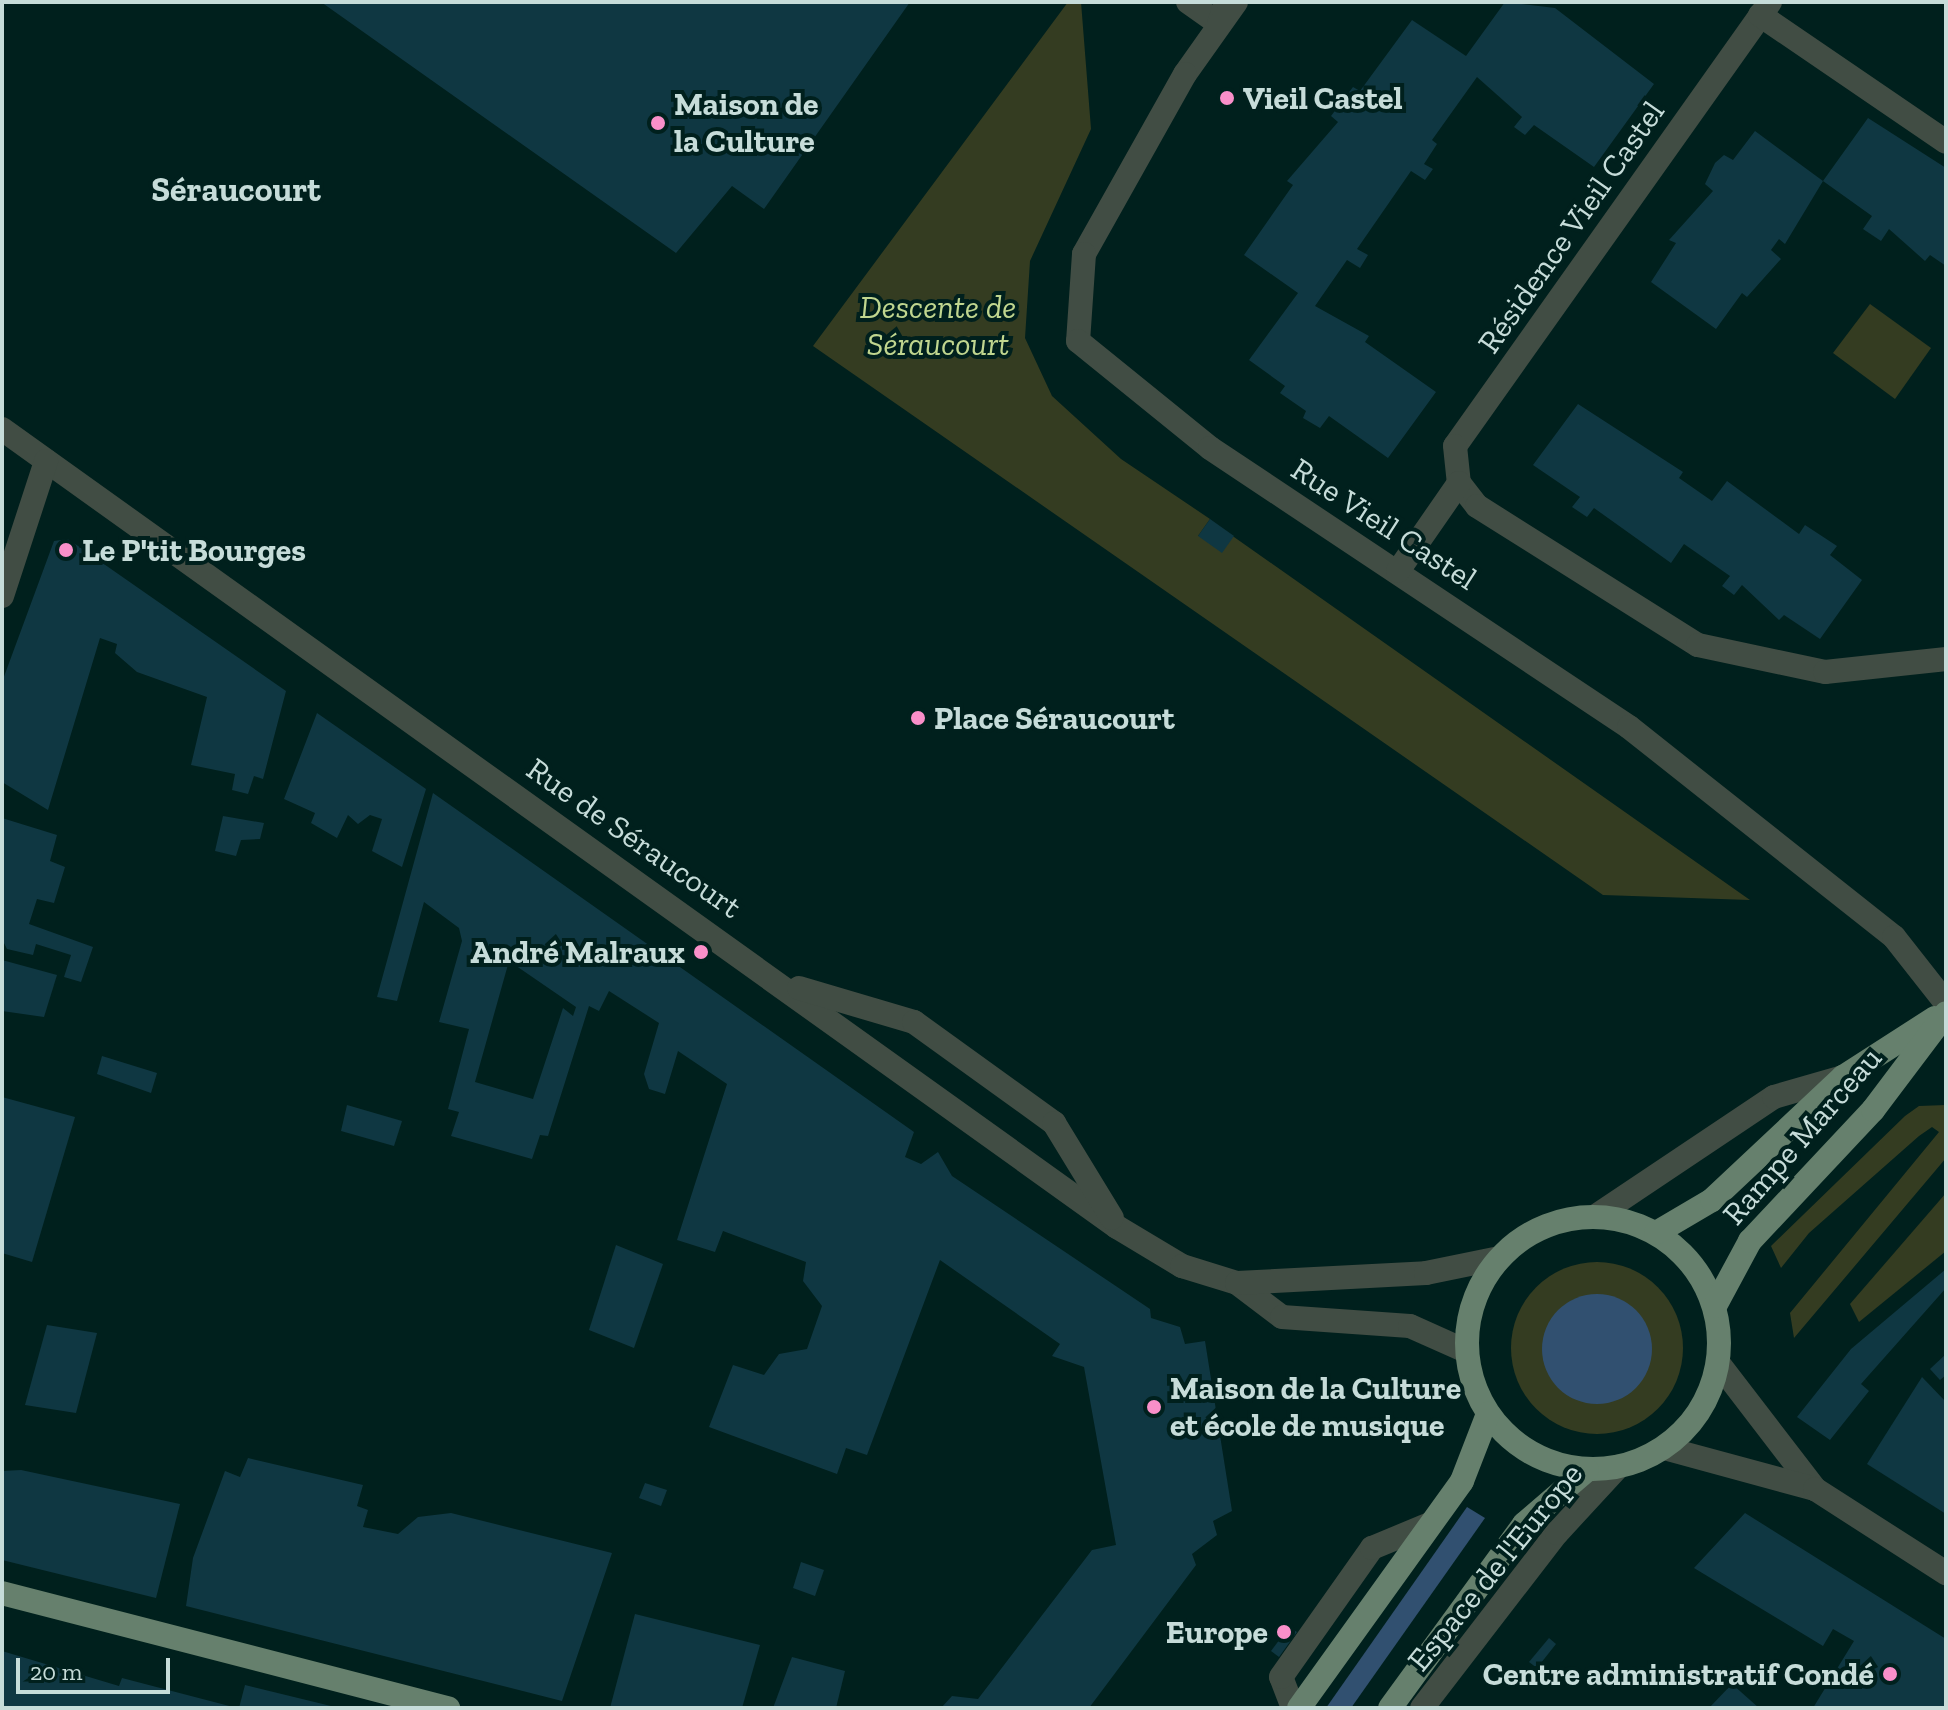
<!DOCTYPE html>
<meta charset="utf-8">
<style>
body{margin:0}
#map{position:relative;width:1948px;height:1710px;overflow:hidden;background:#00201d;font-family:"Zilla Slab",serif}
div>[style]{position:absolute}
.green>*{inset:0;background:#343c21}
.round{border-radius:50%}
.water>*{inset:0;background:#315070}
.building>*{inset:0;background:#0f3742}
.minor>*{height:24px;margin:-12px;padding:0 12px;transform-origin:12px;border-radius:12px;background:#414d44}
.major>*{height:24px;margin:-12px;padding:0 12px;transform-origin:12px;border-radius:12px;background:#66806d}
.major>.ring{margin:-12px;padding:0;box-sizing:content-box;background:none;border:24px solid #66806d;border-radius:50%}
.dots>*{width:22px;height:22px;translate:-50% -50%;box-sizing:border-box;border:4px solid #00201d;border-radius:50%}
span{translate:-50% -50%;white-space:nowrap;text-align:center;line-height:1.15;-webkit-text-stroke:8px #00201d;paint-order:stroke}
.poi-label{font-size:32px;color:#c6dcd9;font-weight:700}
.left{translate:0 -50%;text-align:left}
.right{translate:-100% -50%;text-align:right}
.street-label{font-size:32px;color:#c6dcd9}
.park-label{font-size:32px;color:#c0d68f;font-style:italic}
.neighbourhood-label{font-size:34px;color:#c6dcd9;font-weight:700}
.frame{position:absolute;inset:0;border:4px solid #c6dcd9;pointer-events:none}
.scale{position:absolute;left:16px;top:1658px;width:154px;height:36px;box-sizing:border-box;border:4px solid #c6dcd9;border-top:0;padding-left:10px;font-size:24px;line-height:28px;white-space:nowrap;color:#c6dcd9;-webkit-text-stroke:6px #00201d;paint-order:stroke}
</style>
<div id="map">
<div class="green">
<div style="clip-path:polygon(1068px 2px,1081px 2px,1091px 129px,1030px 261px,1025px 338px,1052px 396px,1121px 459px,1210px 519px,1198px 536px,1234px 537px,1750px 900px,1603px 895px,813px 346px)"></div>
<div style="clip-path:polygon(1870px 304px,1931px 348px,1895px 399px,1833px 353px)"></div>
<div style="clip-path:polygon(1946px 1105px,1946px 1158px,1794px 1338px,1790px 1313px,1939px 1132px,1932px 1127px,1919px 1136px,1809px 1233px,1781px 1268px,1771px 1246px,1905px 1116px,1919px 1106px)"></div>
<div style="clip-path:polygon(1946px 1193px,1946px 1251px,1859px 1322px,1850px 1304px)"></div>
<div class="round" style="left:1511px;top:1262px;width:172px;height:172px"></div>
</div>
<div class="water">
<div class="round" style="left:1542px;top:1294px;width:110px;height:110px"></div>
<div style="clip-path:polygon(1467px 1507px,1485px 1518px,1351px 1708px,1326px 1708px)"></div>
</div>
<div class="building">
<div style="clip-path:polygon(321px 2px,910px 2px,764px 209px,732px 186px,676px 253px)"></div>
<div style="clip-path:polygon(1505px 2px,1555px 8px,1654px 84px,1594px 167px,1534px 125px,1525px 135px,1514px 127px,1522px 117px,1477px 77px,1432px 140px,1437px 144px,1424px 164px,1433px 169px,1425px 180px,1411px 171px,1357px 249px,1368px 255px,1360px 268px,1347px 260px,1315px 306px,1369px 336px,1365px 342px,1436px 392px,1388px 458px,1329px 416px,1320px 428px,1303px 418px,1306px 411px,1280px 393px,1285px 386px,1249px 360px,1298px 293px,1244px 255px,1293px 185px,1287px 181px,1338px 122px,1331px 116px,1353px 87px,1360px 91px,1412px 20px,1466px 56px)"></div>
<div style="clip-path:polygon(1868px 118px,1946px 168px,1946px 266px,1930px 255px,1925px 261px,1889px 229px,1881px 241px,1863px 229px,1872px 216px,1823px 181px,1785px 244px,1779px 239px,1771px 250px,1781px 259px,1747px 297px,1742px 293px,1716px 329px,1651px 282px,1676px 243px,1669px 240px,1713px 191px,1705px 184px,1715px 163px,1724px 155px,1733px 160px,1755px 131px,1823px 181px)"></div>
<div style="clip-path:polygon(1578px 404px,1683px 472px,1679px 478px,1712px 501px,1727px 481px,1799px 534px,1805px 525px,1837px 546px,1830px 555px,1862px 580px,1820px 639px,1784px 615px,1779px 620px,1742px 585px,1734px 595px,1722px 586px,1730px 576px,1684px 544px,1671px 563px,1594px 508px,1587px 517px,1572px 507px,1580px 497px,1533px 465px)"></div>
<div style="clip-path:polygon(1210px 519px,1234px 536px,1222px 553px,1198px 536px)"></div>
<div style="clip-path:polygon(68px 539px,286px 691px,263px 779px,254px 776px,248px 794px,232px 790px,235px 774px,191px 765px,207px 697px,137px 672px,115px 653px,117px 644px,100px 638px,48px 810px,2px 782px,2px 682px,54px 541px)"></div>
<div style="clip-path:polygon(317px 713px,426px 789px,402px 867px,372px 851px,382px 819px,370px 815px,358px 824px,348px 815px,337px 838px,311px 823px,315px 813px,284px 799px)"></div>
<div style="clip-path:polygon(evenodd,433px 793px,914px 1132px,905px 1157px,921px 1164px,938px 1152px,952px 1176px,1150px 1309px,1151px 1318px,1180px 1327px,1185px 1344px,1205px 1341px,1232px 1511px,1213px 1521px,1217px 1535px,1192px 1554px,1196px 1565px,1089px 1708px,941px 1708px,952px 1696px,978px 1699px,1092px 1550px,1116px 1545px,1084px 1367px,1052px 1356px,1060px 1344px,940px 1260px,867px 1455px,846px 1448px,837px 1474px,709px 1427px,733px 1365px,764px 1375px,779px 1354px,807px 1349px,822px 1306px,803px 1281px,806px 1262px,723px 1231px,715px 1252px,677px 1240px,727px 1084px,678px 1051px,665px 1094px,649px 1089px,644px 1074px,659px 1023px,609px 991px,599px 1011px,589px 1006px,548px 1136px,540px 1135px,532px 1159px,451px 1136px,459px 1112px,448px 1109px,469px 1029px,439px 1022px,462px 941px,459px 928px,424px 902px,397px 1001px,377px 997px,433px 793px,509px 961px,576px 1007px,573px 1016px,563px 1008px,533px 1099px,475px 1082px,509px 961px)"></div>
<div style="clip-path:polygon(223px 816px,264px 823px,260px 839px,241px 840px,236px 856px,215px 851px)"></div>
<div style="clip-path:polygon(2px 818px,57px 835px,50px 861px,65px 867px,54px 903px,37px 899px,29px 924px,93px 947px,81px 982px,64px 977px,71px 955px,36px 944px,33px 955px,7px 949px,2px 939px)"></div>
<div style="clip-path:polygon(2px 960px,57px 975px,44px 1017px,2px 1011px)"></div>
<div style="clip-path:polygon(102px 1056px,157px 1073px,151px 1093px,97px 1074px)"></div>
<div style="clip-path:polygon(2px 1097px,75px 1117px,32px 1262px,2px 1253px)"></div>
<div style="clip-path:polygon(347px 1105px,402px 1121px,394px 1146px,341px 1131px)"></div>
<div style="clip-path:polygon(616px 1245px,663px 1264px,634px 1348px,589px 1330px)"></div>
<div style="clip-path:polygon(1946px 1269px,1946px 1288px,1861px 1384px,1869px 1391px,1830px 1440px,1797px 1417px,1851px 1349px)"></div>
<div style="clip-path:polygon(47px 1325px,97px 1333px,76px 1413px,25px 1405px)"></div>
<div style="clip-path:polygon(1946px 1354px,1946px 1375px,1940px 1380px,1930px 1369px)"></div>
<div style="clip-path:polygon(1922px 1377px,1946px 1402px,1946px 1514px,1867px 1464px)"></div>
<div style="clip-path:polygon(248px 1458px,363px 1485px,357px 1506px,368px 1510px,363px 1527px,398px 1534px,418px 1517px,451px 1513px,612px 1553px,562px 1701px,186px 1606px,193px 1558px,225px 1471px,240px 1477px)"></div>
<div style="clip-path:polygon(21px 1470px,180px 1504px,156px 1598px,2px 1560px,2px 1471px)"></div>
<div style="clip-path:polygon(645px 1483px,667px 1490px,661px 1506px,639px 1498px)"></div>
<div style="clip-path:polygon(1745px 1513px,1946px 1639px,1946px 1708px,1813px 1708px,1854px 1641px,1833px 1629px,1823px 1646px,1694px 1568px)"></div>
<div style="clip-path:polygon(801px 1562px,824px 1570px,815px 1596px,793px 1588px)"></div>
<div style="clip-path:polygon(635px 1614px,760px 1645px,742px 1708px,610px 1708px)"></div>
<div style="clip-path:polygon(1289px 1627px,1297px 1632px,1279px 1657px,1271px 1651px)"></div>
<div style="clip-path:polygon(1549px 1638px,1556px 1644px,1537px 1668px,1529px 1662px)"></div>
<div style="clip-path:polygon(2px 1651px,119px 1686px,122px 1678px,237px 1708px,2px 1708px)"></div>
<div style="clip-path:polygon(792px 1657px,845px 1671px,836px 1708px,773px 1708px)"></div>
<div style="clip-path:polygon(1732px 1684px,1759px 1708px,1709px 1708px)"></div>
<div style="clip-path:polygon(245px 1685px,335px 1707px,335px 1708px,239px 1708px)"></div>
</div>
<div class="minor">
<div style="left:1188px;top:2px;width:38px;rotate:35deg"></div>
<div style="left:1219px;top:24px;width:16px;rotate:-72deg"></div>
<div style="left:1236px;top:2px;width:88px;rotate:125.3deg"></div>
<div style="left:1185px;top:74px;width:206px;rotate:119.3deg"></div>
<div style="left:1084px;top:254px;width:87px;rotate:93.9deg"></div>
<div style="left:1078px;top:341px;width:170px;rotate:39deg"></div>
<div style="left:1210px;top:448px;width:503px;rotate:33.66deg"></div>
<div style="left:1629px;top:727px;width:338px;rotate:38.4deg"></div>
<div style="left:1894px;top:937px;width:84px;rotate:51.8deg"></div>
<div style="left:1770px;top:2px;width:544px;rotate:125.35deg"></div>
<div style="left:1455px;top:446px;width:37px;rotate:84deg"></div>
<div style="left:1459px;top:483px;width:29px;rotate:52deg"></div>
<div style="left:1477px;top:506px;width:261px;rotate:32.2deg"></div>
<div style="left:1698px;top:645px;width:130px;rotate:12deg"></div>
<div style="left:1825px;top:672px;width:122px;rotate:-6.1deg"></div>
<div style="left:1760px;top:15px;width:225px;rotate:34.3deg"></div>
<div style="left:2px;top:429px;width:1371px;rotate:35.59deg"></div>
<div style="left:1117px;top:1227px;width:76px;rotate:31deg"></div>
<div style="left:1182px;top:1266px;width:58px;rotate:17.2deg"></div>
<div style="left:1237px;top:1283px;width:56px;rotate:37.1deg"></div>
<div style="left:1282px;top:1317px;width:128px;rotate:4deg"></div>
<div style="left:1410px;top:1326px;width:61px;rotate:24.1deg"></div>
<div style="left:1398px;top:571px;width:107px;rotate:-55.3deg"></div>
<div style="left:2px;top:596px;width:142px;rotate:-71.9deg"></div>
<div style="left:799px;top:988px;width:120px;rotate:16.5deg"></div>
<div style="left:914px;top:1022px;width:173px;rotate:35.8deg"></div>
<div style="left:1054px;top:1123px;width:111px;rotate:58.6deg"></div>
<div style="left:1596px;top:1216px;width:214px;rotate:-33.8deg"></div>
<div style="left:1774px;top:1097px;width:72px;rotate:-16.2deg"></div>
<div style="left:1237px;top:1283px;width:189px;rotate:-3deg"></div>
<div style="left:1426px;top:1273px;width:75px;rotate:-11.6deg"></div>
<div style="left:1719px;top:1364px;width:158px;rotate:52.5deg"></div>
<div style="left:1664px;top:1448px;width:156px;rotate:15.2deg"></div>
<div style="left:1815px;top:1489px;width:156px;rotate:32.7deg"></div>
<div style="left:1293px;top:1708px;width:33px;rotate:-111deg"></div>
<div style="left:1281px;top:1677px;width:158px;rotate:-54.8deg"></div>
<div style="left:1372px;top:1548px;width:63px;rotate:-22.5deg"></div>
<div style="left:1422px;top:1708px;width:221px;rotate:-52.4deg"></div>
<div style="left:1557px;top:1533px;width:90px;rotate:-47.3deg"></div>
</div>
<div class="major">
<div class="ring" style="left:1467px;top:1217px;width:228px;height:228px"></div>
<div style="left:1656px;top:1233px;width:65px;rotate:-30.5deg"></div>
<div style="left:1712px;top:1200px;width:180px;rotate:-43.2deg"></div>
<div style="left:1843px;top:1077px;width:109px;rotate:-32.7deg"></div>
<div style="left:1715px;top:1306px;width:74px;rotate:-61.7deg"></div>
<div style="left:1750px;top:1241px;width:180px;rotate:-46.8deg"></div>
<div style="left:1873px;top:1110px;width:121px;rotate:-53deg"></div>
<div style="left:2px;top:1593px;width:461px;rotate:14.5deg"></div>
<div style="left:1299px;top:1708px;width:279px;rotate:-54.3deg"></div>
<div style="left:1462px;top:1481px;width:72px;rotate:-68.8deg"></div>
<div style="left:1390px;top:1708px;width:228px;rotate:-53.9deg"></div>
<div style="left:1524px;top:1524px;width:83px;rotate:-40.6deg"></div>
</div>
<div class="dots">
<div style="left:1227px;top:98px;background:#f98fc9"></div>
<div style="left:658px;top:123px;background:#f98fc9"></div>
<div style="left:66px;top:550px;background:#f98fc9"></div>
<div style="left:918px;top:718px;background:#f98fc9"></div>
<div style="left:701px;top:952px;background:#f98fc9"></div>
<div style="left:1154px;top:1407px;background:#f98fc9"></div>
<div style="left:1284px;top:1632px;background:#f98fc9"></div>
<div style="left:1890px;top:1674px;background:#f98fc9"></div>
</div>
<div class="poi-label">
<span class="left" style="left:1243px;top:98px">Vieil Castel</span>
<span class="left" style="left:674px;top:123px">Maison de<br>la Culture</span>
<span class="left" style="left:82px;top:550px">Le P'tit Bourges</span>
<span class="left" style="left:934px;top:718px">Place Séraucourt</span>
<span class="right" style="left:685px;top:952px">André Malraux</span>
<span class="left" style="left:1170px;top:1407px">Maison de la Culture<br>et école de musique</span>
<span class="right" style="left:1268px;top:1632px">Europe</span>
<span class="right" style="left:1874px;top:1674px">Centre administratif Condé</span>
</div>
<div class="street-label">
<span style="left:1571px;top:227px;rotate:-55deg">Résidence Vieil Castel</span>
<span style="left:1384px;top:524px;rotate:33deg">Rue Vieil Castel</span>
<span style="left:634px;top:838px;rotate:35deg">Rue de Séraucourt</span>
<span style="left:1802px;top:1136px;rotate:-49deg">Rampe Marceau</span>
<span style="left:1495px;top:1567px;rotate:-51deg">Espace de l'Europe</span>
</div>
<div class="park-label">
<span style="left:938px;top:326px">Descente de<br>Séraucourt</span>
</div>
<div class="neighbourhood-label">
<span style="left:236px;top:190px">Séraucourt</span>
</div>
<div class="frame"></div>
<div class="scale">20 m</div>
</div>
